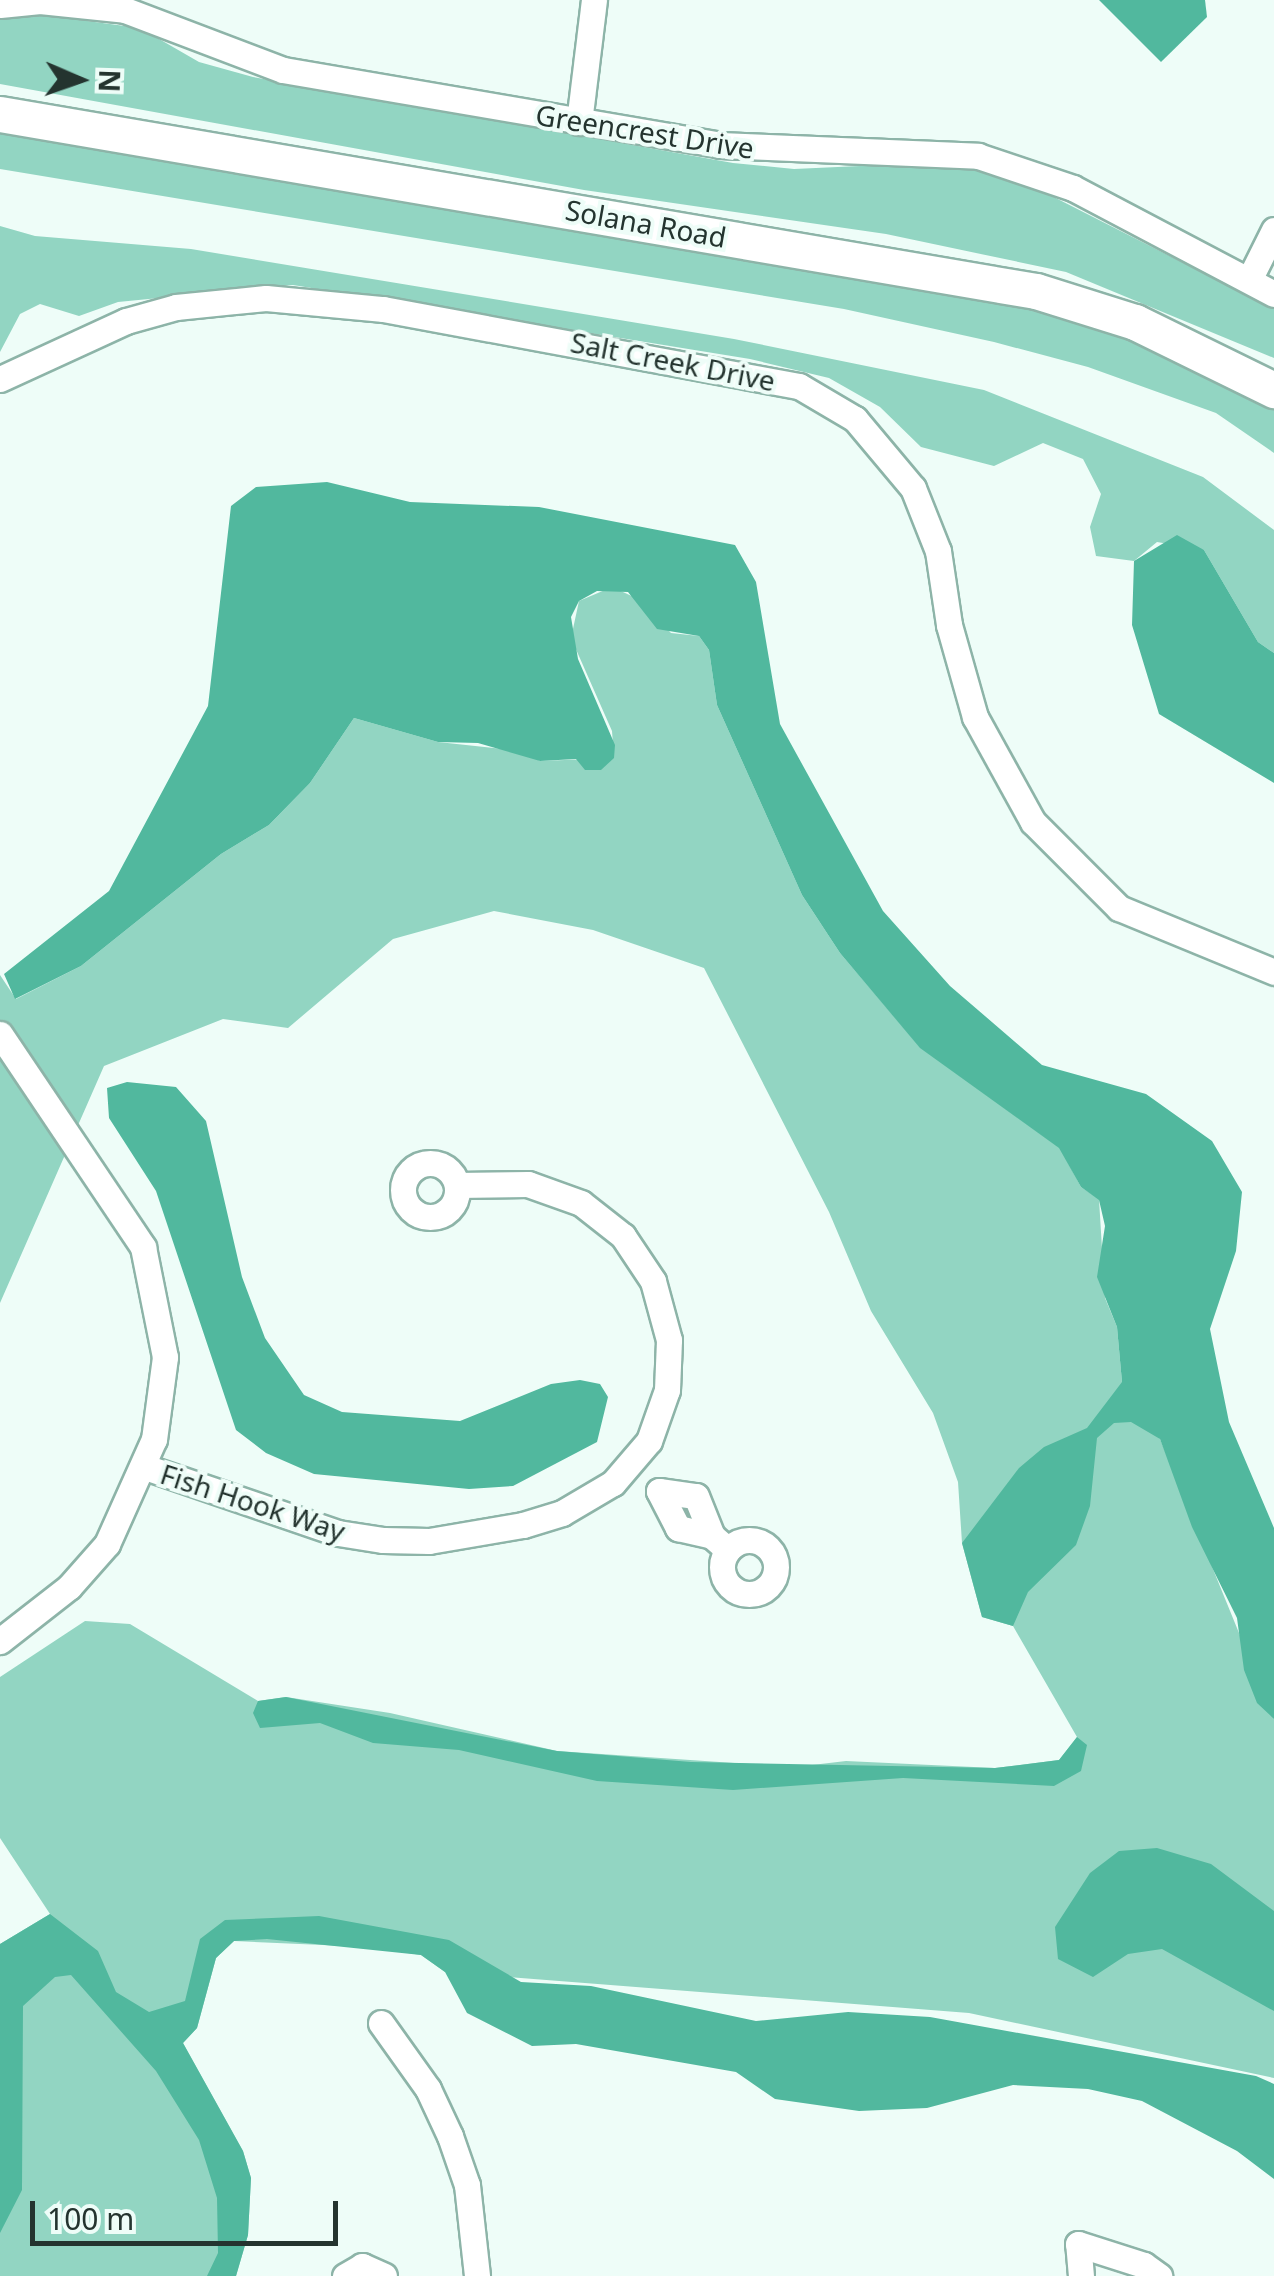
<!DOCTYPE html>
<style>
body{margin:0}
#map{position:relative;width:1274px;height:2276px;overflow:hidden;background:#eefdf8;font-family:"Noto Sans",sans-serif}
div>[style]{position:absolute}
.green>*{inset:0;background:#92d5c2}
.water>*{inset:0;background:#51b89e}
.roads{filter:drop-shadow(2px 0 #8db4a8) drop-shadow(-2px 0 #8db4a8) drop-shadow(0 2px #8db4a8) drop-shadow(0 -2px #8db4a8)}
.street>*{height:25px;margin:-12.5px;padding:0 12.5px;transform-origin:12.5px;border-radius:12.5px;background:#fff}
.street>.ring{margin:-12.5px;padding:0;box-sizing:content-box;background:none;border:25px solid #fff;border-radius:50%}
.secondary>*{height:35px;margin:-17.5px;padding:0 17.5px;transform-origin:17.5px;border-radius:17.5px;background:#fff}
span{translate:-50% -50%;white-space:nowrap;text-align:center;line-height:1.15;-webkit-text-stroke:8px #eefdf8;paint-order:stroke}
.street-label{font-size:28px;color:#24342f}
.north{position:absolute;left:30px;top:30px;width:100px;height:100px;-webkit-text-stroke:8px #eefdf8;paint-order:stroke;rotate:92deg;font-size:28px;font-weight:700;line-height:40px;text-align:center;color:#24342f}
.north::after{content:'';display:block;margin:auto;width:35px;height:45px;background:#24342f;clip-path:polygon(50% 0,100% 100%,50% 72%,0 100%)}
.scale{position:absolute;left:30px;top:2201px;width:308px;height:45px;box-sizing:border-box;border:5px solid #24342f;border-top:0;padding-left:12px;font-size:30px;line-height:35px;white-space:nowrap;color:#24342f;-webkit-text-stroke:8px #eefdf8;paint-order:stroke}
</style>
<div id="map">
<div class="green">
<div style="clip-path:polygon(27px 13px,140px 28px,199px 62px,253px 77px,733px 163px,794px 169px,925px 163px,975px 170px,1036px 188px,1274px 309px,1274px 358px,1066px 272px,886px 234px,584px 190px,0 84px,0 18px)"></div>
<div style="clip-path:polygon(0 129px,988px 297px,1075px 318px,1161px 351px,1274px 410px,1274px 453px,1216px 413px,1088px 367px,994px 342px,844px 309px,0 169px)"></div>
<div style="clip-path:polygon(0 226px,35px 236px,191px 249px,734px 339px,984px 390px,1203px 477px,1274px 530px,1274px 653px,1258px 642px,1204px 550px,1157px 542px,1134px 561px,1096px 556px,1090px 527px,1101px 494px,1083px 459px,1043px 443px,994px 466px,921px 447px,880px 407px,829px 378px,750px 359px,293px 285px,118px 302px,79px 316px,40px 304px,20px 314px,0 352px)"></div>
<div style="clip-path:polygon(612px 587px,636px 598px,671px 633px,699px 636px,709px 650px,717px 705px,802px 895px,840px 953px,920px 1047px,1060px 1148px,1081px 1187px,1099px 1199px,1105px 1298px,1117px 1327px,1122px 1382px,1160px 1439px,1274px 1719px,1274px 2078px,969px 2013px,445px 1972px,421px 1955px,368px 1947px,234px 1941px,216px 1958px,197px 2028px,183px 2043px,243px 2151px,251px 2178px,248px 2235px,236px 2276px,0 2276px,0 1944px,50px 1914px,0 1838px,0 1677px,85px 1621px,130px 1624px,258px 1701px,286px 1697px,390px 1713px,557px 1751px,795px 1767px,846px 1761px,995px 1768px,1059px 1760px,1077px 1737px,1013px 1626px,982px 1617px,962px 1543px,958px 1482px,933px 1413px,871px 1311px,829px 1212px,704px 968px,593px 930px,494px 911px,393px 939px,288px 1028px,223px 1019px,104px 1066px,0 1303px,0 975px,16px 999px,81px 966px,221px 854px,269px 825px,310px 783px,354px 718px,438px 742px,522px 751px,540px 761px,614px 758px,612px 731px,571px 638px,579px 601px)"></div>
</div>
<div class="water">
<div style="clip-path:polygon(1099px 0,1205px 0,1207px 17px,1161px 62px)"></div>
<div style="clip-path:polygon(327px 482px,410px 502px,539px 507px,735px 545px,756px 582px,780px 724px,883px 911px,950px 986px,1042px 1065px,1146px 1094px,1212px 1141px,1242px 1192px,1236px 1251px,1210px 1329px,1229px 1422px,1274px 1528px,1274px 1719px,1257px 1703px,1244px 1670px,1237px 1618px,1192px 1527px,1160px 1439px,1131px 1422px,1114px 1423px,1097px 1438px,1090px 1506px,1076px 1545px,1028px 1592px,1013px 1626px,982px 1617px,962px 1543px,1019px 1468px,1044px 1447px,1087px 1428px,1122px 1382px,1117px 1327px,1097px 1277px,1105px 1226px,1099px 1200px,1081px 1187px,1059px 1148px,920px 1048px,840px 953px,802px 895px,717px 705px,709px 650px,699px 636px,657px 629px,628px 592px,597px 591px,579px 601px,571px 617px,578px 659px,615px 745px,614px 758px,601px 770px,585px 770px,576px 759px,540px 761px,478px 743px,438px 742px,354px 718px,310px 783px,269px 825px,221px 854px,81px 966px,15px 999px,4px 974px,109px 891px,208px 706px,231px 506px,256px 487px)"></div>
<div style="clip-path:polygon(1177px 535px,1204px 550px,1258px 642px,1274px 653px,1274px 783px,1159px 714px,1132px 625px,1134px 561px)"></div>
<div style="clip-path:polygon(127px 1082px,176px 1087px,206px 1121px,242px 1277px,265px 1338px,304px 1395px,342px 1412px,460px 1421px,551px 1384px,580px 1380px,600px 1384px,608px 1397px,597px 1442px,513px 1486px,469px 1489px,314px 1474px,266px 1453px,236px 1430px,156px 1191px,109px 1118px,107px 1088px)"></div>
<div style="clip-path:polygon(286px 1697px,557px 1751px,691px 1762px,995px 1768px,1059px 1760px,1077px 1737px,1087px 1745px,1081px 1771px,1054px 1786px,903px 1778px,733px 1790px,597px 1781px,459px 1750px,373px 1743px,320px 1723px,260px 1728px,253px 1713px,258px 1701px)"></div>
<div style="clip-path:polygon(1157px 1848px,1211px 1864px,1274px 1911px,1274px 2011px,1162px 1949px,1128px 1954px,1093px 1977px,1058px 1959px,1055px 1927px,1090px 1873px,1119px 1851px)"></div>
<div style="clip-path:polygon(50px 1914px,98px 1951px,116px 1992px,149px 2012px,185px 2001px,200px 1939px,225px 1920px,319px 1916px,449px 1940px,521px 1982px,591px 1986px,756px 2021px,848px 2012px,930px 2017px,1256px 2076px,1274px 2084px,1274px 2179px,1237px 2151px,1142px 2101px,1088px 2089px,1013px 2085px,927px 2108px,859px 2111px,775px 2099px,736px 2072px,576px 2044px,532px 2046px,467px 2013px,445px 1972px,421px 1955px,267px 1939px,234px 1941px,216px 1958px,197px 2028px,183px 2043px,243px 2151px,251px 2178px,248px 2235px,236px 2276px,207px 2276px,218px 2253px,217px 2198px,199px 2140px,156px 2071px,71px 1975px,55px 1977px,23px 2006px,22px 2190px,0 2233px,0 1944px)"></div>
</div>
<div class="roads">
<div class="street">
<div style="left:0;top:5px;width:40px;rotate:-5.7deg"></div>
<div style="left:40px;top:1px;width:85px;rotate:6deg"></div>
<div style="left:125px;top:10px;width:169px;rotate:20.8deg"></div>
<div style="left:283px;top:70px;width:443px;rotate:9.7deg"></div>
<div style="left:720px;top:145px;width:258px;rotate:2.4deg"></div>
<div style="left:978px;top:156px;width:100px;rotate:18.6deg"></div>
<div style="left:1073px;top:188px;width:227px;rotate:27.8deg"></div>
<div style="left:579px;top:122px;width:123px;rotate:-83deg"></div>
<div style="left:1249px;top:280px;width:56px;rotate:-63.4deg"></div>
<div style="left:0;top:379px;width:139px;rotate:-24.7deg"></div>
<div style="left:126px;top:321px;width:52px;rotate:-15.6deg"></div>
<div style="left:176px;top:307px;width:90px;rotate:-5.7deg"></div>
<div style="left:266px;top:298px;width:118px;rotate:5.4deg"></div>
<div style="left:383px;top:309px;width:423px;rotate:10.5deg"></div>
<div style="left:799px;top:386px;width:65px;rotate:30.5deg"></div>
<div style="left:855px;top:419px;width:90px;rotate:50deg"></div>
<div style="left:913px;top:488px;width:68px;rotate:68.4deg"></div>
<div style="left:938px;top:551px;width:75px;rotate:81.5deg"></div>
<div style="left:949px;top:625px;width:96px;rotate:74.2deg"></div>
<div style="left:975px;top:717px;width:120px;rotate:61.1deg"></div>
<div style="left:1033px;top:822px;width:122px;rotate:45deg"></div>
<div style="left:1119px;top:908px;width:168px;rotate:22.4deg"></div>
<div style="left:0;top:1034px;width:257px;rotate:56.1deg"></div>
<div style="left:143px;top:1247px;width:112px;rotate:78.7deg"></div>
<div style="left:165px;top:1357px;width:83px;rotate:97.6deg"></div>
<div style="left:154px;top:1439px;width:115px;rotate:114.1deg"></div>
<div style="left:107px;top:1544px;width:57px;rotate:131.5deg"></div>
<div style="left:69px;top:1587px;width:88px;rotate:142deg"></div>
<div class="ring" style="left:403px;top:1163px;width:29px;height:29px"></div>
<div style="left:145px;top:1467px;width:204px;rotate:18.9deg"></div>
<div style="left:338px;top:1533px;width:46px;rotate:8.8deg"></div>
<div style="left:383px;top:1540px;width:46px;rotate:1.2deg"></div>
<div style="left:429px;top:1541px;width:95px;rotate:-9.7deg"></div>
<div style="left:523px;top:1525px;width:41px;rotate:-17.1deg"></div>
<div style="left:562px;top:1513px;width:59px;rotate:-30.5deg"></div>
<div style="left:613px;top:1483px;width:55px;rotate:-49.4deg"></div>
<div style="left:649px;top:1441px;width:54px;rotate:-70.6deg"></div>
<div style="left:667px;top:1390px;width:50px;rotate:-87.7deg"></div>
<div style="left:669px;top:1340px;width:61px;rotate:-105.2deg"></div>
<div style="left:653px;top:1281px;width:54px;rotate:-123.7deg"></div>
<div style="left:623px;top:1236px;width:53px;rotate:-141.8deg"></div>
<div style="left:581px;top:1203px;width:56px;rotate:-160.3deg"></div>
<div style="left:528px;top:1184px;width:71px;rotate:179.2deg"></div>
<div style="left:659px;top:1491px;width:42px;rotate:62.8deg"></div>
<div style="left:678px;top:1528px;width:35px;rotate:13deg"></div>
<div style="left:712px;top:1536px;width:21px;rotate:41deg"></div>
<div style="left:659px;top:1491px;width:37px;rotate:8deg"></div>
<div style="left:696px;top:1496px;width:43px;rotate:68.2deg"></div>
<div class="ring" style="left:722px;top:1540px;width:29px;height:29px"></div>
<div style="left:381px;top:2023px;width:81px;rotate:54.5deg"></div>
<div style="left:428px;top:2089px;width:52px;rotate:64.9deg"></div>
<div style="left:450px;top:2136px;width:52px;rotate:70.9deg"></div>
<div style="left:467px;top:2185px;width:92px;rotate:83.7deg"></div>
<div style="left:345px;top:2276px;width:20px;rotate:-30deg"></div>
<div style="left:362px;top:2266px;width:24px;rotate:24deg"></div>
<div style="left:1081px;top:2276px;width:32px;rotate:-95deg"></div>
<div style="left:1078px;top:2244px;width:69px;rotate:17.7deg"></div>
<div style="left:1144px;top:2265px;width:19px;rotate:36deg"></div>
</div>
<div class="secondary">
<div style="left:0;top:114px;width:1051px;rotate:9.7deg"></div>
<div style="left:1036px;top:291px;width:104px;rotate:17.4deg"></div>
<div style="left:1135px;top:322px;width:155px;rotate:26.1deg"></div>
</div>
</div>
<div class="street-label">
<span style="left:645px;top:131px;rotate:9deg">Greencrest Drive</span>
<span style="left:646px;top:223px;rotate:10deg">Solana Road</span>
<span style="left:673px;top:361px;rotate:11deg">Salt Creek Drive</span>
<span style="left:253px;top:1502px;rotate:18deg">Fish Hook Way</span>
</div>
<div class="north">N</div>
<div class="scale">100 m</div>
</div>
